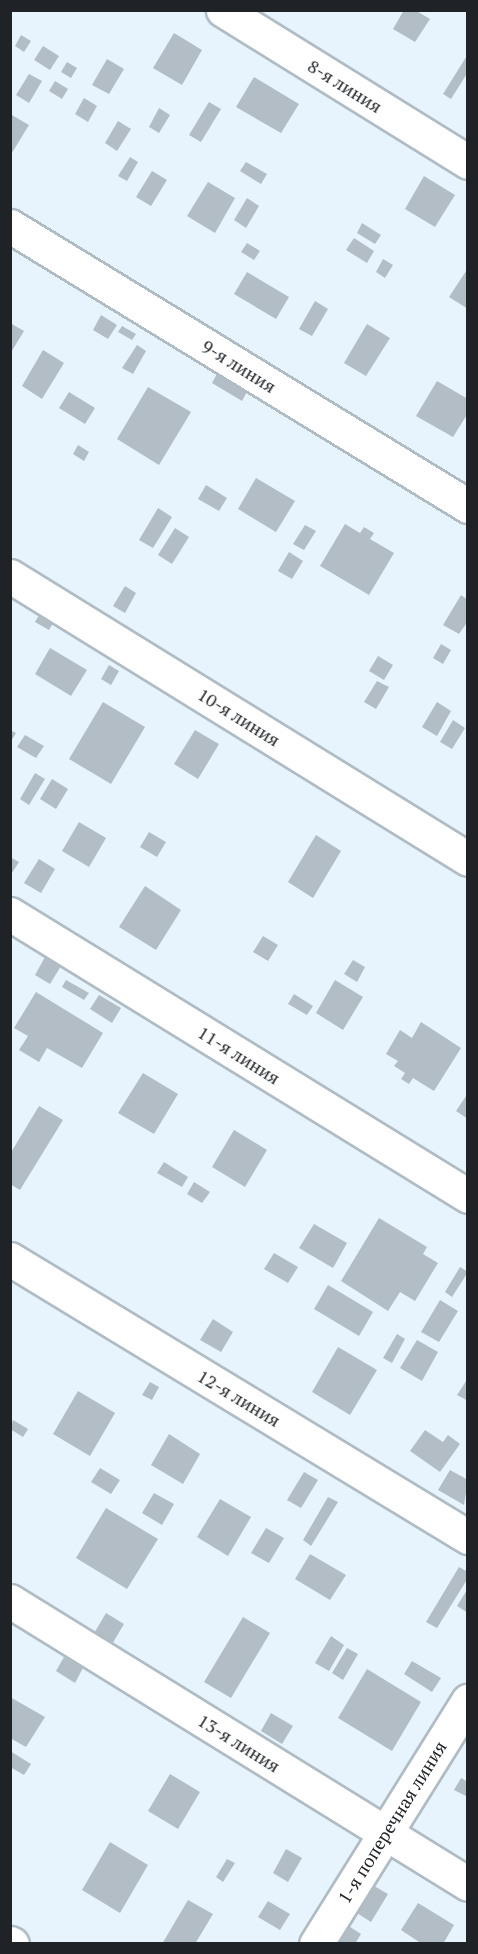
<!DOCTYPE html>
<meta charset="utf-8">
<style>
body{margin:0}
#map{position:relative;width:478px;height:1954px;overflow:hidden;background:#e8f4fd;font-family:"PT Serif",serif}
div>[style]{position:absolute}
.building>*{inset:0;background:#b2bdc6}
.roads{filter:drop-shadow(2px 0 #b0bcc4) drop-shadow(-2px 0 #b0bcc4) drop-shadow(0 2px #b0bcc4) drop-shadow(0 -2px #b0bcc4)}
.minor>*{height:33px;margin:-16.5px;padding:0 16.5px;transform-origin:16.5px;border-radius:16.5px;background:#fff}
span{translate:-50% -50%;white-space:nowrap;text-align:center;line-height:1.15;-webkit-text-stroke:6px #fff;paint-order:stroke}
.street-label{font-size:18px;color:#1f2327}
.frame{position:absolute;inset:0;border:12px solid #1f2327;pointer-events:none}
</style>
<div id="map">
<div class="building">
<div style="clip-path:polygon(404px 10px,415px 10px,430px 19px,415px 42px,393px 29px)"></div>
<div style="clip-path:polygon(174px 33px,202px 50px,182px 85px,153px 68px)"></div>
<div style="clip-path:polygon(21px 35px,31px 41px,24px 52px,15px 46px)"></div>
<div style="clip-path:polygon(43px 46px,59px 56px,50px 70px,34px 60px)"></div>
<div style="clip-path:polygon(468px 54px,468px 72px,451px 99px,443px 94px)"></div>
<div style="clip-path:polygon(107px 59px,124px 69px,109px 94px,92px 85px)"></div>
<div style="clip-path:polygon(67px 62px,77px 68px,71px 78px,61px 72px)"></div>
<div style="clip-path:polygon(29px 74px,42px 81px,29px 103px,16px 95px)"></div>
<div style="clip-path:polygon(254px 77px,299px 104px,281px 133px,236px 107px)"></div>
<div style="clip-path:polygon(55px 81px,68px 89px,62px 99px,49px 91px)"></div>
<div style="clip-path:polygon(84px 98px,97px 106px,88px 122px,75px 114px)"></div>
<div style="clip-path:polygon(209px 102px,221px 109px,201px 142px,189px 135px)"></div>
<div style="clip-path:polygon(159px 108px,170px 115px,159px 133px,149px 127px)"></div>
<div style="clip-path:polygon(10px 114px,29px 125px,10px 156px)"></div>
<div style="clip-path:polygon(118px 121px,131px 129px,117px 151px,105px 143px)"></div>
<div style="clip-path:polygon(130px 157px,138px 162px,127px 181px,118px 176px)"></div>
<div style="clip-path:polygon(246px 162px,267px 174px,261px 184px,240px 171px)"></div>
<div style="clip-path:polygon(152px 171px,167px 180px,151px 206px,136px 197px)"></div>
<div style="clip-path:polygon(424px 176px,455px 195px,435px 227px,405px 209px)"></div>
<div style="clip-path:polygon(208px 182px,235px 198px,215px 233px,187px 216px)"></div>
<div style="clip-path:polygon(247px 198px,259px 206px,246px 228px,234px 220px)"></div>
<div style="clip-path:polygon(362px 223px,381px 235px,375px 244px,357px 233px)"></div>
<div style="clip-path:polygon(354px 238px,374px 251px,367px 263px,346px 250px)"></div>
<div style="clip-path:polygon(247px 243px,260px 251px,254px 260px,241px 252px)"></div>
<div style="clip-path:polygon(383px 259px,393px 265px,385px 278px,376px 272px)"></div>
<div style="clip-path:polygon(468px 268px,468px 309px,449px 297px)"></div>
<div style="clip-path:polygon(247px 272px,289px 297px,276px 319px,234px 294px)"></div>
<div style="clip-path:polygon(315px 301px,328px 309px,312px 336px,299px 329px)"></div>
<div style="clip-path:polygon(101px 315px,117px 325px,108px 339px,93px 330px)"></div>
<div style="clip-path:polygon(10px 323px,24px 331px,10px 354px)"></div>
<div style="clip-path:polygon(367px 324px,390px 338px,366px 376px,344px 363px)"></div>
<div style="clip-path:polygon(122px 326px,136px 334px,132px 340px,118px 332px)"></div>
<div style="clip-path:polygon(137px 345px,146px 351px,133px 374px,122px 368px)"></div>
<div style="clip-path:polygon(43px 350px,64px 363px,42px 399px,22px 386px)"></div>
<div style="clip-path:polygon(218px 372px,248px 390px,242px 401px,212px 383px)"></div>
<div style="clip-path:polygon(437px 381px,468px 399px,468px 413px,453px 437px,416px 416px)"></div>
<div style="clip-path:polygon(148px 387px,191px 412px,159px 465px,117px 439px)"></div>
<div style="clip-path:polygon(69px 392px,95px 408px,85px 424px,59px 408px)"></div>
<div style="clip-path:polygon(78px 445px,89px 452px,84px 461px,73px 454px)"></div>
<div style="clip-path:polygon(256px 478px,295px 501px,276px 532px,238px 509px)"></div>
<div style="clip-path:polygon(206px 485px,227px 498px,219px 511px,198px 499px)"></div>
<div style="clip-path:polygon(158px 508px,172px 517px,153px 548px,139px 540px)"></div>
<div style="clip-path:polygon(345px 524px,360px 533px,364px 527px,374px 533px,370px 539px,394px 553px,369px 595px,320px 566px)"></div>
<div style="clip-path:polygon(305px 525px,316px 531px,304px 550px,293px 544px)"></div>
<div style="clip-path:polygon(175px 528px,189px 537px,172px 564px,158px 555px)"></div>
<div style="clip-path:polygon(289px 552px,303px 561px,292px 579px,278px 571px)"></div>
<div style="clip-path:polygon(125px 586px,136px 593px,125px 613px,113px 606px)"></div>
<div style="clip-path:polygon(461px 595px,468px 600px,468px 621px,459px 634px,443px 625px)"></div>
<div style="clip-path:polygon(42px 610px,56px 618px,49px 630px,35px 622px)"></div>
<div style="clip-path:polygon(441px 644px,451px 650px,443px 664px,433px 658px)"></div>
<div style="clip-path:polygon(50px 648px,87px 670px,71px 696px,35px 674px)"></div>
<div style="clip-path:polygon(378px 656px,393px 665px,384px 680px,369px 671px)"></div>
<div style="clip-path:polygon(109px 665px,119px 671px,111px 685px,101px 679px)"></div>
<div style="clip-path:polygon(377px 681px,389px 687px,376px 709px,364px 702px)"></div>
<div style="clip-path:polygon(103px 702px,145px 727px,111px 784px,69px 759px)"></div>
<div style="clip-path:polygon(437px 702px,451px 711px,437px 736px,422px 727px)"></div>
<div style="clip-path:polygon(453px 720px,465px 728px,452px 749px,440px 742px)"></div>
<div style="clip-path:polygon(10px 730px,16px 733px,10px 743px)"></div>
<div style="clip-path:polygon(195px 730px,219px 744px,198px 779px,174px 764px)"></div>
<div style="clip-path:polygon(25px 735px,44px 746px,36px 758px,17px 747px)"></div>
<div style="clip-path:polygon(35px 773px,45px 779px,29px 805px,20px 799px)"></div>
<div style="clip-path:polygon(52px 779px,68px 789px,56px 809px,40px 799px)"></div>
<div style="clip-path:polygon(79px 822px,106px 838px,89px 867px,62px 851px)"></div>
<div style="clip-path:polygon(149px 832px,166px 842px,157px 857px,140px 847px)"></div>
<div style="clip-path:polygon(316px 835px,341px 851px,313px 898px,288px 882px)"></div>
<div style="clip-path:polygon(10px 857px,19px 862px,10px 876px)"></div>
<div style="clip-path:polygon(39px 859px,55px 869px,41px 893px,24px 883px)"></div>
<div style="clip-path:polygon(145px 886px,181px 910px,156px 950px,119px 927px)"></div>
<div style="clip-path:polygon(263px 936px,278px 945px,268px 961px,253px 952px)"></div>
<div style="clip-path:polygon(45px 957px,61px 966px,50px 984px,35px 975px)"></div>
<div style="clip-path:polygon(353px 960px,365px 967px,357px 982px,344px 974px)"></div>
<div style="clip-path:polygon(66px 980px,89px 993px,84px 1000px,62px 987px)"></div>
<div style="clip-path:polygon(335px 980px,363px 997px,343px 1030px,316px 1013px)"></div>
<div style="clip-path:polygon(36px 992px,103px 1033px,82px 1068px,47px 1048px,39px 1062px,19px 1050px,28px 1036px,14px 1028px)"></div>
<div style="clip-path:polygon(294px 994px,313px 1006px,307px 1015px,288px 1004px)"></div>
<div style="clip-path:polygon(99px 995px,121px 1008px,112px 1023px,90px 1009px)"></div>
<div style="clip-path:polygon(421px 1022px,461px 1048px,434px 1091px,413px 1078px,409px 1084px,401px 1079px,405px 1073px,394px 1066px,398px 1061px,386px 1054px,400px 1030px,412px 1038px)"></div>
<div style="clip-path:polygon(143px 1073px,178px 1094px,154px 1134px,118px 1113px)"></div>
<div style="clip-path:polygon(468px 1093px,468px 1119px,456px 1111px)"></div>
<div style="clip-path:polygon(39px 1106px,63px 1120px,20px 1190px,10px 1184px,10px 1154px)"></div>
<div style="clip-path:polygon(234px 1130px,267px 1150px,245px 1187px,212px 1167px)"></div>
<div style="clip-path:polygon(164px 1162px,188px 1177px,182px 1187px,157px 1173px)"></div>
<div style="clip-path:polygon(194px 1182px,210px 1192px,202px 1203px,187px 1194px)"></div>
<div style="clip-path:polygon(379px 1218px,427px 1247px,423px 1254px,438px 1263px,415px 1301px,400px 1292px,388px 1311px,341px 1281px)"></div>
<div style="clip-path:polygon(314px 1224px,347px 1243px,333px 1268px,299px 1248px)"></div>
<div style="clip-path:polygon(274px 1253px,298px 1267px,288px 1283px,264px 1269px)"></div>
<div style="clip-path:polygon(460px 1267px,468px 1272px,452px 1297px,445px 1292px)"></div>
<div style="clip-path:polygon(328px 1285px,373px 1312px,359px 1336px,314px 1309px)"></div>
<div style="clip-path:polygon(440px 1300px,458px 1311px,439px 1342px,421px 1332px)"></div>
<div style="clip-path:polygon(213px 1319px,233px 1332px,221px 1352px,200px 1340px)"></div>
<div style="clip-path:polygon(397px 1334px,405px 1339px,392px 1363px,383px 1358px)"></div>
<div style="clip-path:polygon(417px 1340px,438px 1352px,422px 1381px,400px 1368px)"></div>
<div style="clip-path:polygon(338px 1347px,377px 1370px,350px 1415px,312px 1392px)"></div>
<div style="clip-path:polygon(468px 1378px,468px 1401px,457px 1395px)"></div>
<div style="clip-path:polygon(150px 1382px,159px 1387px,152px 1400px,142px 1395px)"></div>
<div style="clip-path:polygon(78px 1391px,115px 1413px,90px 1456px,53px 1434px)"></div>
<div style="clip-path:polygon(13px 1420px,28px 1429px,23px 1437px,10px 1429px)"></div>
<div style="clip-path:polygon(425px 1430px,443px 1442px,448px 1435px,460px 1444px,440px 1472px,410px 1451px)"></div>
<div style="clip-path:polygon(169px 1434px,200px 1454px,183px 1484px,151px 1465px)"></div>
<div style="clip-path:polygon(100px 1468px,120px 1480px,111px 1494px,91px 1482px)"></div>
<div style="clip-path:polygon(450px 1470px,468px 1480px,464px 1505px,438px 1490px)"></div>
<div style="clip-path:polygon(304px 1472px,318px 1480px,301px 1508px,287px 1500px)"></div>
<div style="clip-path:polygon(154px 1493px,174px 1504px,162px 1525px,142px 1513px)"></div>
<div style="clip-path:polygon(328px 1497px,338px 1502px,311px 1546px,303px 1540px)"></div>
<div style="clip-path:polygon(220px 1499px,251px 1517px,228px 1556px,197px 1537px)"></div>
<div style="clip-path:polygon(106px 1508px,158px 1539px,127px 1589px,76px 1558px)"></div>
<div style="clip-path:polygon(266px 1528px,284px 1538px,269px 1563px,251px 1553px)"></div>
<div style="clip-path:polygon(310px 1554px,346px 1575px,330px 1600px,295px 1579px)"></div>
<div style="clip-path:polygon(459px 1567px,468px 1572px,468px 1578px,437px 1628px,426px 1622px)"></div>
<div style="clip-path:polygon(468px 1588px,468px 1613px,457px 1606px)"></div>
<div style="clip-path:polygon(106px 1613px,124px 1624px,111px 1646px,93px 1635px)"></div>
<div style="clip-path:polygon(243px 1617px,270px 1633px,231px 1698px,204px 1682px)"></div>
<div style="clip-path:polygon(331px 1636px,344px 1645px,329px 1671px,315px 1663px)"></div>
<div style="clip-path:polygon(347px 1648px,358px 1654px,343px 1680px,332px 1673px)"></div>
<div style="clip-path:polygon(64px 1657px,83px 1668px,75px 1683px,56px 1671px)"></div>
<div style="clip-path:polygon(412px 1661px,441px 1678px,432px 1692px,404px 1674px)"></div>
<div style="clip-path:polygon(367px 1669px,421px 1702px,392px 1751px,338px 1718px)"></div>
<div style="clip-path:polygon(10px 1697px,45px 1717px,26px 1747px,10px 1738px)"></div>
<div style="clip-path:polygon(271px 1713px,293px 1726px,282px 1744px,261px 1731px)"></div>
<div style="clip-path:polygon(10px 1751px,31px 1764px,24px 1775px,10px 1767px)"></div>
<div style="clip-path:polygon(170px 1774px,200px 1792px,178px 1829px,148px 1811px)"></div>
<div style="clip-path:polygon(461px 1778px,468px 1782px,468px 1797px,454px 1790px)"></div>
<div style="clip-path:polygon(110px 1842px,148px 1865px,120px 1913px,82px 1890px)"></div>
<div style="clip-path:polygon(286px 1849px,302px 1858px,288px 1882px,273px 1873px)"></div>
<div style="clip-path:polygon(227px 1859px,235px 1863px,223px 1882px,216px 1877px)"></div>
<div style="clip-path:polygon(374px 1886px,388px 1894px,371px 1922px,357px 1913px)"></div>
<div style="clip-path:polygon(188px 1900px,213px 1914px,195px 1944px,162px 1944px)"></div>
<div style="clip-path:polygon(268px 1901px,290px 1914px,280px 1930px,258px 1917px)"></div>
<div style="clip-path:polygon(418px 1903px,454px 1925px,443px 1944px,422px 1944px,401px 1930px)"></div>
<div style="clip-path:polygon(344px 1923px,361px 1934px,355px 1944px,331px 1944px)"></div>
</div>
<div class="roads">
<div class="minor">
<div style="left:223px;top:10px;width:288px;rotate:31.8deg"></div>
<div style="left:10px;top:226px;width:537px;rotate:31.44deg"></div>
<div style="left:10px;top:576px;width:538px;rotate:31.71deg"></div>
<div style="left:10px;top:914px;width:538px;rotate:31.62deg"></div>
<div style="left:10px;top:1259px;width:536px;rotate:31.26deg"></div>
<div style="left:10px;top:1601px;width:538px;rotate:31.71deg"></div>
<div style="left:10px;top:1943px;width:2px;rotate:27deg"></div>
<div style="left:316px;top:1944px;width:287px;rotate:-58deg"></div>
</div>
</div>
<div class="street-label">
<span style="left:345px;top:86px;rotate:32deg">8-я линия</span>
<span style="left:239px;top:366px;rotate:32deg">9-я линия</span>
<span style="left:239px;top:717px;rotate:32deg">10-я линия</span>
<span style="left:239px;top:1055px;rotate:32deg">11-я линия</span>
<span style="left:239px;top:1398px;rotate:31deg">12-я линия</span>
<span style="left:239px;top:1743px;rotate:32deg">13-я линия</span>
<span style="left:392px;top:1822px;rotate:-58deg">1-я поперечная линия</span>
</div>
<div class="frame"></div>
</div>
